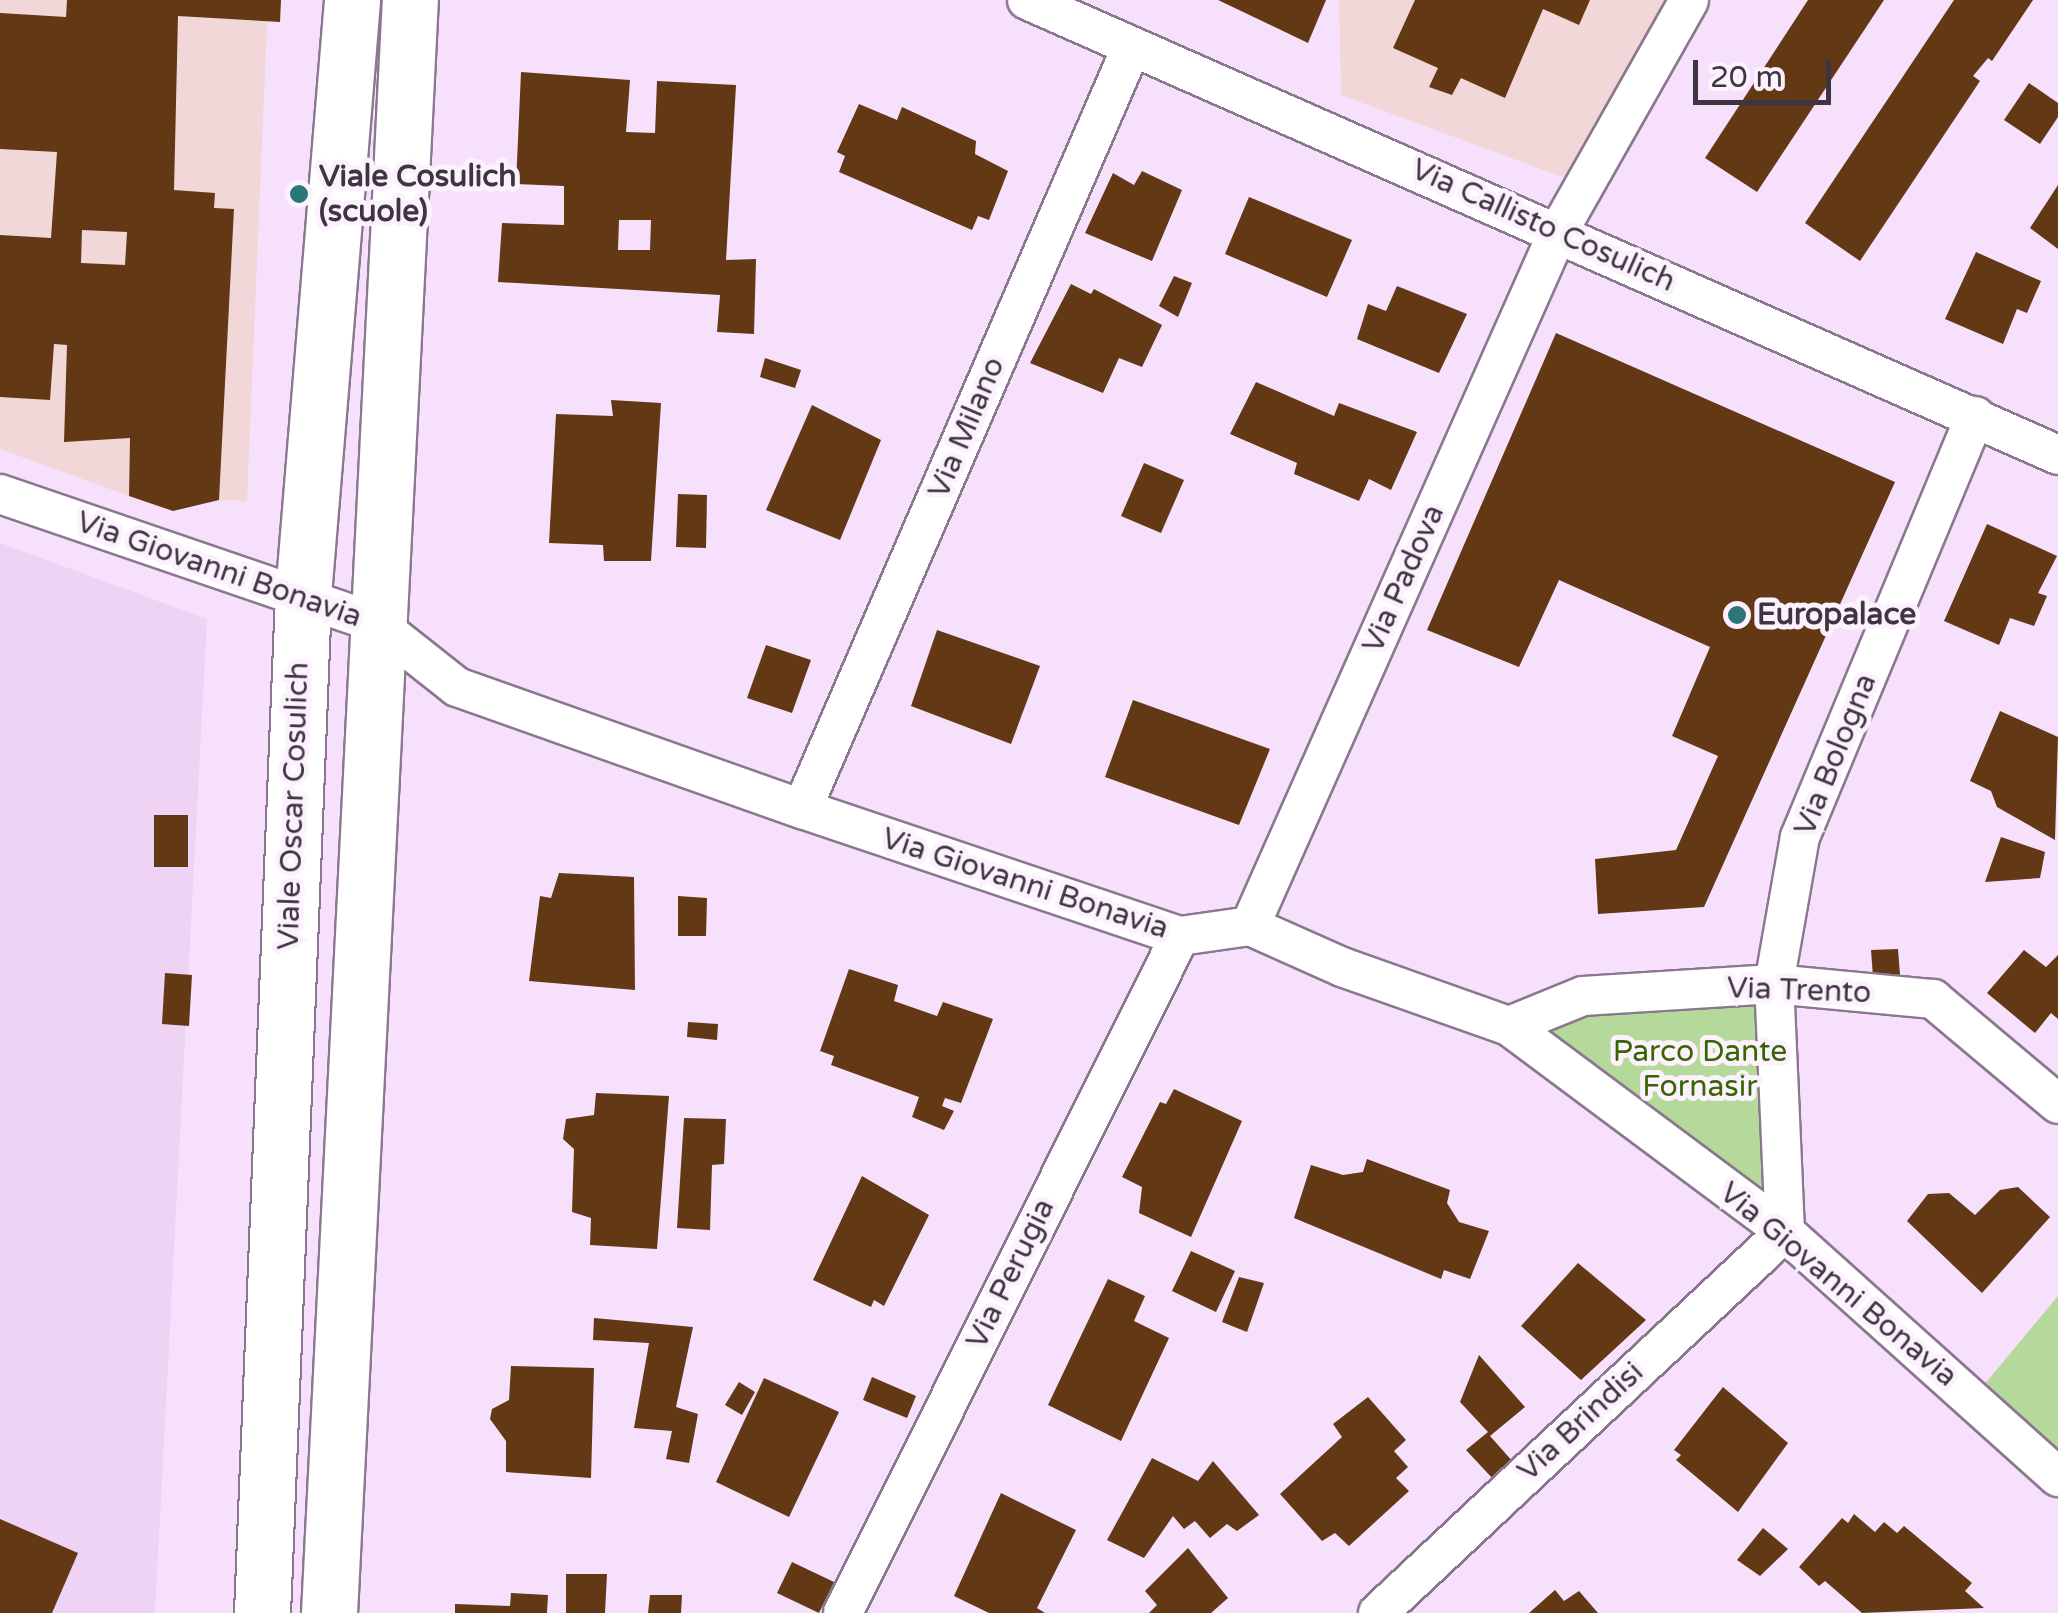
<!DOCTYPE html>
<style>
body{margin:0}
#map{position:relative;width:2058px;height:1613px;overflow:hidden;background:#f7e0fb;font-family:"Varela Round",sans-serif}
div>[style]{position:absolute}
.built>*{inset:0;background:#eed3f4}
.education>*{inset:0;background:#f2d7d8}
.green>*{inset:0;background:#b5d89b}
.building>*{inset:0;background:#633815}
.roads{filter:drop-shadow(2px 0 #8b778f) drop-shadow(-2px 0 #8b778f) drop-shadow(0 2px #8b778f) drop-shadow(0 -2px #8b778f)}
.minor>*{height:38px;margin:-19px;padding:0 19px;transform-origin:19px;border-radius:19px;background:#fff}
.primary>*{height:55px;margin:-27.5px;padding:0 27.5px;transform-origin:27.5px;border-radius:27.5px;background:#fff}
.dots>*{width:28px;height:28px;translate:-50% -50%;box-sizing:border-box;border:5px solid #fcf2fd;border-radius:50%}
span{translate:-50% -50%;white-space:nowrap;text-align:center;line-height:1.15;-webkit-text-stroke:10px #fcf2fd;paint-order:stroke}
.poi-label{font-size:30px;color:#3e3540;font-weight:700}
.left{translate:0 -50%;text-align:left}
.street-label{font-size:30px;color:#3e3540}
.park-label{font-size:30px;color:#396400}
.scale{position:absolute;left:1693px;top:60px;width:138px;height:45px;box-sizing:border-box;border:5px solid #3e3540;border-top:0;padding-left:12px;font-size:30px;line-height:35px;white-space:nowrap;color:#3e3540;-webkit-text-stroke:8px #fcf2fd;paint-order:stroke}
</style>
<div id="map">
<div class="built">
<div style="clip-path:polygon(0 543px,207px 619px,155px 1613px,0 1613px)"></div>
</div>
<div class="education">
<div style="clip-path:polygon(0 0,268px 0,247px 501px,129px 496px,0 449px)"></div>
<div style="clip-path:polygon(1339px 0,1677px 0,1568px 179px,1341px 95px)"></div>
</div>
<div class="green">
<div style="clip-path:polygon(1763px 995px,1773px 1209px,1534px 1031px,1577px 1010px)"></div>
<div style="clip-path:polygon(2058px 1296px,2058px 1449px,1984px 1385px)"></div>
</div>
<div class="building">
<div style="clip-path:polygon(evenodd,67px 0,281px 0,280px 22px,178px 16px,174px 190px,215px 193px,214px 208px,234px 209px,219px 500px,173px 511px,129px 496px,130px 438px,64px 442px,67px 345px,54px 344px,50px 400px,0 397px,0 235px,51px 238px,57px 152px,0 149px,0 13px,66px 17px,67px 0,82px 230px,127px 232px,125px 265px,81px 263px,82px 230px)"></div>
<div style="clip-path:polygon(1218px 0,1326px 0,1308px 43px)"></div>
<div style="clip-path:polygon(1415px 0,1590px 0,1579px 25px,1543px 9px,1505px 98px,1461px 78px,1452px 95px,1429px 87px,1438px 68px,1393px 48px)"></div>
<div style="clip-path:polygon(1808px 0,1884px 0,1757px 192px,1705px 158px)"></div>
<div style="clip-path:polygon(1954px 0,2033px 0,1992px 61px,1988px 58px,1973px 76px,1980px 81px,1860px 261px,1805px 223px)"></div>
<div style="clip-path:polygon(evenodd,521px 72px,630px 80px,626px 132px,655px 133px,657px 81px,736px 85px,726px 260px,756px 259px,754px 334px,717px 332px,720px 295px,498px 282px,502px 223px,564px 225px,564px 186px,516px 184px,521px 72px,619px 220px,651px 220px,650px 250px,618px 250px,619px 220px)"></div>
<div style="clip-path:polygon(2029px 83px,2058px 103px,2058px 117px,2040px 144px,2004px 120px)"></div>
<div style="clip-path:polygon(859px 104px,897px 120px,902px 107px,976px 141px,975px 154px,1008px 171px,989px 220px,978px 216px,972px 230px,839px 172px,845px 156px,837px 152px)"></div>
<div style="clip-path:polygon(1142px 171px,1182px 190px,1152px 261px,1085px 233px,1113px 173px,1134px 185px)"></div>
<div style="clip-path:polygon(2058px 185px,2058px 249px,2030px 228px)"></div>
<div style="clip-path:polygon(1249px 197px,1352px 240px,1327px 297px,1225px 254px)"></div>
<div style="clip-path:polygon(1976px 252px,2041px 281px,2027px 313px,2017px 309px,2003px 344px,1945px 319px)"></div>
<div style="clip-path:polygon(1174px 276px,1192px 283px,1178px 317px,1159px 306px)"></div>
<div style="clip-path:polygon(1071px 284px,1091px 294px,1094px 289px,1162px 325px,1142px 367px,1119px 358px,1103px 393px,1030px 363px)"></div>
<div style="clip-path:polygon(1397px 286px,1467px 314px,1439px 373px,1357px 339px,1368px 304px,1386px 311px)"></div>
<div style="clip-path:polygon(1556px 333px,1895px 482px,1704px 907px,1598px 914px,1595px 859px,1676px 850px,1718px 756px,1672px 736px,1710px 647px,1559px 580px,1519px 667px,1427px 630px)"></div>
<div style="clip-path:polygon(765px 358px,801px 370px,795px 388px,760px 377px)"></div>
<div style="clip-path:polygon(1256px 382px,1334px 416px,1339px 403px,1417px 432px,1391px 490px,1369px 479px,1359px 501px,1294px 474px,1297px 463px,1230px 434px)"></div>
<div style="clip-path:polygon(611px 400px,661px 403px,651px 561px,604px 561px,603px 545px,549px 543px,556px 414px,613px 416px)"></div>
<div style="clip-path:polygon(812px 405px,881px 440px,840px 540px,766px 510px)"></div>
<div style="clip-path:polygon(1144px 463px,1184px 480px,1161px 533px,1121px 516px)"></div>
<div style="clip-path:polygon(678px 494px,707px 495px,706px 548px,676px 547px)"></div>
<div style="clip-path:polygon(1987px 524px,2057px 556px,2038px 593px,2047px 596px,2034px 626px,2010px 618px,1999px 645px,1944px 621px)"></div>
<div style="clip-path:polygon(937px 630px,1040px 666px,1011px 744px,911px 706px)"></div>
<div style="clip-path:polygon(766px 645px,811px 660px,792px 713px,747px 698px)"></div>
<div style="clip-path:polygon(1133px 700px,1270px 749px,1239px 825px,1105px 777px)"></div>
<div style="clip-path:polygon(2000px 711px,2058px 737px,2055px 840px,1997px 807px,1991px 791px,1970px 781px)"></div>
<div style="clip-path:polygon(154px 815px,188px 815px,188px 867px,154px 867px)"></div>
<div style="clip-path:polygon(2001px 837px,2045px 852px,2040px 878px,1985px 882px)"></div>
<div style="clip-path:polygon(559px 873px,634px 877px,635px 990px,529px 981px,540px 896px,551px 898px)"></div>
<div style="clip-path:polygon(678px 896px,707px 898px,706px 936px,678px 936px)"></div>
<div style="clip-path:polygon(1898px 949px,1900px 975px,1873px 977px,1871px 950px)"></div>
<div style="clip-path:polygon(2024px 950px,2046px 967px,2058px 955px,2058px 1019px,2051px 1013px,2035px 1033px,1987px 993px)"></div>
<div style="clip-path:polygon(849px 969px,898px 985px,894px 1001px,937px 1016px,943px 1002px,993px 1019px,961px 1103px,945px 1098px,942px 1106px,954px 1111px,944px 1130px,912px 1117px,919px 1097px,831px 1065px,834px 1056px,820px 1051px)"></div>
<div style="clip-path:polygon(165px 973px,192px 975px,189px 1026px,162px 1024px)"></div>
<div style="clip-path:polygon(688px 1022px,718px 1024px,717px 1040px,687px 1037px)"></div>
<div style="clip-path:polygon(1174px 1089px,1242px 1121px,1191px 1237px,1139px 1213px,1142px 1187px,1122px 1177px,1160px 1102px,1166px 1104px)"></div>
<div style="clip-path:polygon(596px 1093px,669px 1096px,657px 1249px,590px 1245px,591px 1218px,572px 1212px,574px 1149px,563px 1139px,566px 1119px,594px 1115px)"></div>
<div style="clip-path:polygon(684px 1118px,726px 1119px,724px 1164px,712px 1165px,710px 1230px,677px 1228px)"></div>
<div style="clip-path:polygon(1367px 1159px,1450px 1190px,1447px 1203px,1459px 1222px,1489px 1231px,1470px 1279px,1444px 1270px,1441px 1279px,1294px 1218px,1311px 1165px,1343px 1175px,1363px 1172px)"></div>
<div style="clip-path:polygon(862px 1176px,929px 1215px,884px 1306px,874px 1300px,871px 1307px,813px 1280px)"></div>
<div style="clip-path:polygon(2018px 1187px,2050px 1217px,1982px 1293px,1907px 1221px,1928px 1194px,1949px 1193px,1975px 1215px,2000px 1190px)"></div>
<div style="clip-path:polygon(1191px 1251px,1235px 1271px,1216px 1312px,1172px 1291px)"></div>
<div style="clip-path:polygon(1578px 1263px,1646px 1320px,1581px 1380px,1521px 1326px)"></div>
<div style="clip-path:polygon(1239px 1277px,1264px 1283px,1247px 1332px,1222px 1322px)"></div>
<div style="clip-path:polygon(1108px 1279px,1145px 1296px,1134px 1321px,1169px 1338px,1121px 1441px,1048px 1405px)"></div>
<div style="clip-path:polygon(594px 1318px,693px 1327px,676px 1407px,698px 1414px,689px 1463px,666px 1459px,672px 1431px,634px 1428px,649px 1343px,593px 1340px)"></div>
<div style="clip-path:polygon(1479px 1355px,1525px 1407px,1490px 1436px,1514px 1463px,1494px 1480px,1466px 1450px,1488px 1432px,1460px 1402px)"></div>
<div style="clip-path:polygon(511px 1366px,594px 1368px,591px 1478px,506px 1472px,506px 1441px,490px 1419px,492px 1409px,509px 1400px)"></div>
<div style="clip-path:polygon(872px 1377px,916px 1396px,907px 1418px,863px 1400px)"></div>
<div style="clip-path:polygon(764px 1378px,839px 1412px,789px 1517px,716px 1482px)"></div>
<div style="clip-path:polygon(739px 1382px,755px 1392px,742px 1415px,725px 1405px)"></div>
<div style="clip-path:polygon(1723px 1387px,1788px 1443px,1738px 1512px,1676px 1460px,1681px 1455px,1674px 1450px)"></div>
<div style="clip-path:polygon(1368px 1397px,1406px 1440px,1394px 1451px,1408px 1467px,1396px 1478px,1409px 1491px,1349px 1546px,1335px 1533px,1322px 1541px,1280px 1494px,1342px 1437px,1333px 1424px)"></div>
<div style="clip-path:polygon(1152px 1458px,1198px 1481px,1213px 1461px,1259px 1515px,1237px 1531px,1227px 1524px,1210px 1538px,1195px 1521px,1184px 1529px,1173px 1516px,1144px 1558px,1107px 1540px)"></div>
<div style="clip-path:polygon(1001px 1493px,1076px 1530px,1037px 1608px,1045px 1613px,989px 1613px,954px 1596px)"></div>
<div style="clip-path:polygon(1854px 1514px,1875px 1532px,1884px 1522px,1897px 1533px,1904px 1526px,1972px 1583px,1965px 1591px,1984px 1608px,1862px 1613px,1825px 1581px,1819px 1586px,1799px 1567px,1842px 1518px,1848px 1523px)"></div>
<div style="clip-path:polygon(0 1519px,78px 1553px,52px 1613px,0 1613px)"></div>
<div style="clip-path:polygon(1763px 1528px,1788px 1549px,1760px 1576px,1737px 1560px)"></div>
<div style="clip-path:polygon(1188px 1548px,1228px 1598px,1211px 1613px,1149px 1613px,1157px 1605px,1145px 1591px)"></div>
<div style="clip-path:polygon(792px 1562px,834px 1582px,819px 1613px,777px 1593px)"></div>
<div style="clip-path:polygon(566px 1574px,607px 1574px,605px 1613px,566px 1613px)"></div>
<div style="clip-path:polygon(1555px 1590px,1564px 1601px,1579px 1591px,1598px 1613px,1529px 1613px)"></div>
<div style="clip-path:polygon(511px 1593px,548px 1595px,547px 1613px,455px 1613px,455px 1604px,510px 1606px)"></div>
<div style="clip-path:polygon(650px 1595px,682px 1595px,681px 1613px,648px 1613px)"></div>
</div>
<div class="roads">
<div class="minor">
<div style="left:1027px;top:0;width:1127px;rotate:23.81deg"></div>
<div style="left:0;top:494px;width:398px;rotate:18.9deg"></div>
<div style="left:376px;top:623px;width:103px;rotate:38.3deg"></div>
<div style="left:457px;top:687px;width:366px;rotate:19.5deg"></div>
<div style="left:802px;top:809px;width:399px;rotate:18.6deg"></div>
<div style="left:1180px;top:936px;width:71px;rotate:-8.1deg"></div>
<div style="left:1250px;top:926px;width:101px;rotate:24deg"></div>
<div style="left:1342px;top:967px;width:177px;rotate:19.5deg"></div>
<div style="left:1509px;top:1026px;width:344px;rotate:36.7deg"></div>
<div style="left:1785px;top:1232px;width:367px;rotate:41.9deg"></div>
<div style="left:802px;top:809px;width:831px;rotate:-66.61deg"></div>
<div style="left:1250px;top:926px;width:759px;rotate:-66.07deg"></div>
<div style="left:1558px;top:232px;width:266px;rotate:-60.5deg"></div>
<div style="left:1509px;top:1026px;width:80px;rotate:-22.1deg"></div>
<div style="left:1583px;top:996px;width:191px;rotate:-3.6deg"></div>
<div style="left:1774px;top:984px;width:160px;rotate:5.4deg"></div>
<div style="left:1933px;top:999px;width:163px;rotate:40deg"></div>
<div style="left:843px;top:1613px;width:756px;rotate:-63.54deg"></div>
<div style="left:1378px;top:1613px;width:558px;rotate:-43.11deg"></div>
<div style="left:1785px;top:1232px;width:248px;rotate:-92.5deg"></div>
<div style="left:1774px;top:984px;width:149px;rotate:-80deg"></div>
<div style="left:1800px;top:837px;width:456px;rotate:-67.4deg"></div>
</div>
<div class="primary">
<div style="left:262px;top:1613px;width:1019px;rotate:-87.69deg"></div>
<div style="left:303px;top:595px;width:597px;rotate:-85.29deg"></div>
<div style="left:329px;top:1613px;width:1615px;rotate:-87.13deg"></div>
</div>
</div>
<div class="dots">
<div style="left:299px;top:194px;background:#2c767a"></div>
<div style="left:1737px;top:615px;background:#2c767a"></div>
</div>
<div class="poi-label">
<span class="left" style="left:319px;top:194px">Viale Cosulich<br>(scuole)</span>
<span class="left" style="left:1757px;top:615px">Europalace</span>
</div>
<div class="street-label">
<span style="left:1543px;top:226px;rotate:24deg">Via Callisto Cosulich</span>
<span style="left:967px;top:428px;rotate:-67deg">Via Milano</span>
<span style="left:219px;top:570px;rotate:19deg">Via Giovanni Bonavia</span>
<span style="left:1404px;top:579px;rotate:-66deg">Via Padova</span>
<span style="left:1836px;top:755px;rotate:-68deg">Via Bologna</span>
<span style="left:294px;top:806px;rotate:-88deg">Viale Oscar Cosulich</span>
<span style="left:1025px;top:884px;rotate:18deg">Via Giovanni Bonavia</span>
<span style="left:1799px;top:991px;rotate:2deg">Via Trento</span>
<span style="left:1011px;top:1274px;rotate:-64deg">Via Perugia</span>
<span style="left:1838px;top:1285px;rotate:40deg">Via Giovanni Bonavia</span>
<span style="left:1581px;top:1422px;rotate:-43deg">Via Brindisi</span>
</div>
<div class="park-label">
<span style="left:1700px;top:1069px">Parco Dante<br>Fornasir</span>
</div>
<div class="scale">20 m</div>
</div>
